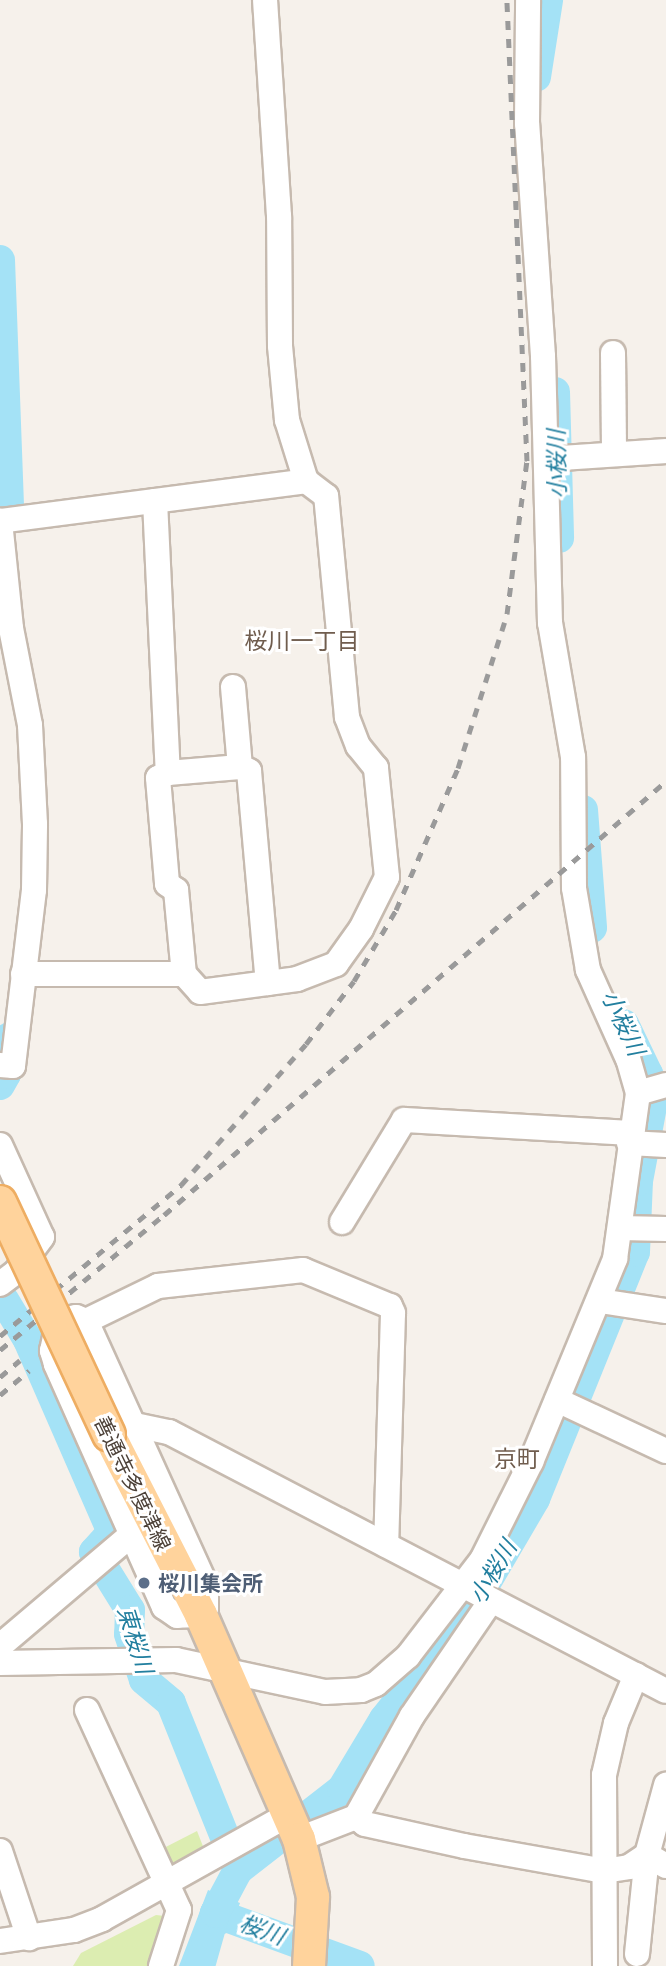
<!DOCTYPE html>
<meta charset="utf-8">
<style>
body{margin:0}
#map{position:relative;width:666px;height:1966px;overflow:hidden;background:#f6f1eb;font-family:Quicksand,"Noto Sans JP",sans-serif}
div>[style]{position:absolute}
.green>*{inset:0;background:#dcedb1}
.water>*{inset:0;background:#a4e2f6}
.river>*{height:30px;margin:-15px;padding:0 15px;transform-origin:15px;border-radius:15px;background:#a4e2f6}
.roads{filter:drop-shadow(2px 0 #c6baaf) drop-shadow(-2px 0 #c6baaf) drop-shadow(0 2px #c6baaf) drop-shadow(0 -2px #c6baaf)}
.minor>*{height:24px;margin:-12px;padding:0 12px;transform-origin:12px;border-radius:12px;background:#fff}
.major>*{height:32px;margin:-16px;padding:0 16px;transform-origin:16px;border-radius:16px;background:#ffd39c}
.rail>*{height:5px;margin-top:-2.5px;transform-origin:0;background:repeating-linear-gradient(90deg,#9a9a9a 0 9px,transparent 0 18px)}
.bridges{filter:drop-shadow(2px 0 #eead62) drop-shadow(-2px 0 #eead62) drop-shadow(0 2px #eead62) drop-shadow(0 -2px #eead62)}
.major-bridge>*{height:32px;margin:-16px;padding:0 16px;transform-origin:16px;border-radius:16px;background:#ffd39c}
.dots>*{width:19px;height:19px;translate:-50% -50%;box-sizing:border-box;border:4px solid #fff;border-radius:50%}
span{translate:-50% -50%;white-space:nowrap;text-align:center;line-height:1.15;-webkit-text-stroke:6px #fff;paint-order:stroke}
.street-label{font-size:21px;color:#4c4138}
.service-label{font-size:21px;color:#4e5e75;font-weight:700}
.left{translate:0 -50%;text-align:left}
.water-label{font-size:23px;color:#227f9f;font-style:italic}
.neighbourhood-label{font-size:23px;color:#705d4e}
</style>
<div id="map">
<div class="green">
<div style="clip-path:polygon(197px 1831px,206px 1854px,169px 1876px,156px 1852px)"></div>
<div style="clip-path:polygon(156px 1915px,165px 1916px,152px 1966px,73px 1966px,81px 1953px)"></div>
</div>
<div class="water">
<div style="clip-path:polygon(208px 1890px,240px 1903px,229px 1932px,215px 1938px,197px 1966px,179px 1966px)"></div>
</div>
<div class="river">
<div style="left:536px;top:77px;width:78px;rotate:-81.1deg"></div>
<div style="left:0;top:260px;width:251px;rotate:87.9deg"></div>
<div style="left:555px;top:392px;width:146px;rotate:88.4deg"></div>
<div style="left:583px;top:810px;width:118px;rotate:85.6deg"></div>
<div style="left:0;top:1085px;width:13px;rotate:-61deg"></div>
<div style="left:6px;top:1074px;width:37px;rotate:-85deg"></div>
<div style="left:4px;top:1300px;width:47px;rotate:59deg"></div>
<div style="left:28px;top:1340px;width:210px;rotate:66.4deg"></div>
<div style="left:112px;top:1532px;width:27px;rotate:132deg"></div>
<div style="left:94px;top:1552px;width:68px;rotate:58.2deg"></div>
<div style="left:130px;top:1610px;width:24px;rotate:92deg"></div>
<div style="left:129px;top:1634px;width:48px;rotate:71.9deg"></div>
<div style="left:144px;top:1680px;width:35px;rotate:40deg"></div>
<div style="left:171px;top:1703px;width:180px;rotate:68.1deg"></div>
<div style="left:215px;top:1913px;width:154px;rotate:20.1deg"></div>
<div style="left:200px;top:1966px;width:55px;rotate:-74.2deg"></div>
<div style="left:215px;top:1913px;width:49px;rotate:-61.9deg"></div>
<div style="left:238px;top:1870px;width:132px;rotate:-37.9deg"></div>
<div style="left:342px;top:1789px;width:82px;rotate:-59deg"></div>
<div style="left:384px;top:1719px;width:137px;rotate:-51.5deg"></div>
<div style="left:469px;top:1612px;width:131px;rotate:-59.7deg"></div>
<div style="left:535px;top:1499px;width:266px;rotate:-68deg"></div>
<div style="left:635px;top:1252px;width:71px;rotate:-87.6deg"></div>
<div style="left:638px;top:1181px;width:81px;rotate:-79.4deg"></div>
<div style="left:653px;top:1101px;width:27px;rotate:-100deg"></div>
<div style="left:648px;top:1074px;width:55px;rotate:-115.6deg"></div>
</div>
<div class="roads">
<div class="minor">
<div style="left:613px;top:353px;width:101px;rotate:89.4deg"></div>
<div style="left:547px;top:459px;width:119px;rotate:-3.8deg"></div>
<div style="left:155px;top:501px;width:272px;rotate:87.3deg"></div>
<div style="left:168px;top:773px;width:11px;rotate:153deg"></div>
<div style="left:158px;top:778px;width:106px;rotate:85.1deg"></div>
<div style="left:167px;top:884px;width:11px;rotate:34deg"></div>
<div style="left:176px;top:890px;width:84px;rotate:84.6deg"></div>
<div style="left:0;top:521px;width:309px;rotate:-7.4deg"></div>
<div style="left:233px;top:687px;width:80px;rotate:85deg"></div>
<div style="left:240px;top:767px;width:10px;rotate:24deg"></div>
<div style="left:249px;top:771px;width:213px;rotate:84.9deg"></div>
<div style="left:168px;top:773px;width:72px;rotate:-4.8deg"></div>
<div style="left:23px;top:974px;width:161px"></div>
<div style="left:184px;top:974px;width:24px;rotate:48deg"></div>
<div style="left:200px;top:992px;width:98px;rotate:-7.6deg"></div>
<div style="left:297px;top:979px;width:42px;rotate:-21deg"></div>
<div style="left:336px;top:964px;width:43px;rotate:-54.5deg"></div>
<div style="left:361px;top:929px;width:58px;rotate:-63.4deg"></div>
<div style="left:387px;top:877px;width:110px;rotate:-95.8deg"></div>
<div style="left:376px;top:768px;width:28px;rotate:-129deg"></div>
<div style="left:358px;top:746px;width:31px;rotate:-111deg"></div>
<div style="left:347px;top:717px;width:222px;rotate:-95.4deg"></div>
<div style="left:326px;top:496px;width:25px;rotate:-143deg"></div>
<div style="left:306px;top:481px;width:64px;rotate:-107.3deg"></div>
<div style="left:287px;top:420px;width:74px;rotate:-95.4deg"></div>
<div style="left:280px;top:346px;width:130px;rotate:-90.4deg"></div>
<div style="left:279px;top:216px;width:216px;rotate:-93.7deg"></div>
<div style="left:0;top:1065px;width:13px;rotate:4deg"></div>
<div style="left:13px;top:1066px;width:177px;rotate:-83.2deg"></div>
<div style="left:34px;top:890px;width:66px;rotate:-89.1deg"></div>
<div style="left:35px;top:824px;width:99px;rotate:-92.9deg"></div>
<div style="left:30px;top:725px;width:99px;rotate:-101.1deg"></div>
<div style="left:11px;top:628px;width:108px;rotate:-95.9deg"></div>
<div style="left:638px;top:1093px;width:29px;rotate:-16deg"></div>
<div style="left:629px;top:1143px;width:37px;rotate:3deg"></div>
<div style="left:0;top:1145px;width:101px;rotate:65.5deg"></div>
<div style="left:42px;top:1237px;width:44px;rotate:126.6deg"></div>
<div style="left:16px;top:1272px;width:20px;rotate:143deg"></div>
<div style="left:342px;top:1222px;width:119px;rotate:-58.7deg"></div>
<div style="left:404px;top:1120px;width:228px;rotate:3.3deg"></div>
<div style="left:620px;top:1228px;width:46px;rotate:1.2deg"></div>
<div style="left:600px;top:1301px;width:67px;rotate:8.6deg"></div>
<div style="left:76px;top:1317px;width:11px;rotate:22deg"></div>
<div style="left:86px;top:1321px;width:291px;rotate:65.6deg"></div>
<div style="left:206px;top:1586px;width:22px;rotate:90deg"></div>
<div style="left:206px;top:1608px;width:9px;rotate:126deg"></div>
<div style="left:201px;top:1615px;width:24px;rotate:178deg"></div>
<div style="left:177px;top:1616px;width:16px;rotate:-145deg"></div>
<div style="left:164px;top:1607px;width:266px;rotate:-114deg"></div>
<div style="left:56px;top:1364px;width:14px;rotate:-107deg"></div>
<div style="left:52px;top:1351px;width:24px;rotate:-78deg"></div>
<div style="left:57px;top:1328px;width:12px;rotate:-48deg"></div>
<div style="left:65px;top:1319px;width:11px;rotate:-10deg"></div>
<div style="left:86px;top:1321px;width:80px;rotate:-25.9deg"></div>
<div style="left:158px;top:1286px;width:146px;rotate:-6.3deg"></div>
<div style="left:303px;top:1270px;width:94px;rotate:22.5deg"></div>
<div style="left:390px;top:1306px;width:8px;rotate:67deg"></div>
<div style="left:393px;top:1313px;width:232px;rotate:91.7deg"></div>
<div style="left:557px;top:1400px;width:120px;rotate:25.1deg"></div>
<div style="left:130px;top:1424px;width:40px;rotate:12deg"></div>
<div style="left:169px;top:1432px;width:560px;rotate:27.53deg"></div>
<div style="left:0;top:1646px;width:173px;rotate:-40.3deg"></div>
<div style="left:0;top:1663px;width:176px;rotate:-1deg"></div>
<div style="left:176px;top:1660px;width:152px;rotate:12.1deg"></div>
<div style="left:325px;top:1692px;width:36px;rotate:-3deg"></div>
<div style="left:361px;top:1690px;width:16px;rotate:-22deg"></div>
<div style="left:376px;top:1684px;width:43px;rotate:-41.2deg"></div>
<div style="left:408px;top:1656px;width:121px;rotate:-52.4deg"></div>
<div style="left:482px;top:1560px;width:110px;rotate:-63.4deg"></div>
<div style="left:531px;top:1462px;width:220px;rotate:-67.5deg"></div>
<div style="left:615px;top:1259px;width:168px;rotate:-82.1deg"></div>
<div style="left:638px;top:1093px;width:35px;rotate:-106deg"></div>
<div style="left:628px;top:1059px;width:98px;rotate:-114.2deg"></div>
<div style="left:588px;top:970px;width:83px;rotate:-99.7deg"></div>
<div style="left:574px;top:888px;width:131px;rotate:-90.4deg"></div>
<div style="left:573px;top:757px;width:136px;rotate:-99.7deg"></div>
<div style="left:550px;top:623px;width:267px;rotate:-91.5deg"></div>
<div style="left:543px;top:356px;width:233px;rotate:-93.9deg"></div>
<div style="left:527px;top:124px;width:124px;rotate:-89.5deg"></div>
<div style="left:87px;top:1710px;width:220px;rotate:65.3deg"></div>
<div style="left:179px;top:1910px;width:59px;rotate:107.8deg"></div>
<div style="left:356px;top:1817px;width:11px;rotate:38deg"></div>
<div style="left:365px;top:1824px;width:101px;rotate:12.5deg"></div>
<div style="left:464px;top:1846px;width:142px;rotate:10.1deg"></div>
<div style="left:604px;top:1871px;width:25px;rotate:-9deg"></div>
<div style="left:629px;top:1867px;width:22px;rotate:-34deg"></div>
<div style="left:647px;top:1855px;width:22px;rotate:30deg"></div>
<div style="left:299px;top:1839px;width:61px;rotate:-21.1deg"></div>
<div style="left:356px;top:1817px;width:115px;rotate:-61deg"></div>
<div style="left:412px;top:1716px;width:138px;rotate:-55.6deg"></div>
<div style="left:0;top:1851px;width:92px;rotate:71.6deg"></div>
<div style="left:0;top:1941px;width:75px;rotate:-8.5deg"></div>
<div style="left:74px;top:1930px;width:30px;rotate:-21deg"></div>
<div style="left:102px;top:1919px;width:213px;rotate:-29.2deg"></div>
<div style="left:637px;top:1954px;width:100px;rotate:-84.2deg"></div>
<div style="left:647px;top:1855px;width:73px;rotate:-74.8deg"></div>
<div style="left:605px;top:1966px;width:191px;rotate:-90.3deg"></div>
<div style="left:604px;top:1775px;width:53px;rotate:-77deg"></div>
<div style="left:616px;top:1723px;width:52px;rotate:-67.4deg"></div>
</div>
<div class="major">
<div style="left:109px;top:1435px;width:202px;rotate:62.9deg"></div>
<div style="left:201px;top:1615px;width:244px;rotate:66.4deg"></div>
<div style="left:299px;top:1839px;width:60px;rotate:76.4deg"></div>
<div style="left:313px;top:1897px;width:69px;rotate:93.3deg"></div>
</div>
</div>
<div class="rail">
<div style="left:0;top:1336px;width:236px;rotate:-39.8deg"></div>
<div style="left:181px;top:1185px;width:188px;rotate:-48.4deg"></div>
<div style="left:306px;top:1044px;width:79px;rotate:-52.7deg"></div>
<div style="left:354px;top:981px;width:82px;rotate:-59.4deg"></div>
<div style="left:396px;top:910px;width:155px;rotate:-66.4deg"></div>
<div style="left:458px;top:768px;width:162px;rotate:-72.3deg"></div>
<div style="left:507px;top:614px;width:154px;rotate:-82.6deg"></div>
<div style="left:527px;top:461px;width:461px;rotate:-92.5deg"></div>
<div style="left:0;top:1350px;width:212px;rotate:-39.5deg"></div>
<div style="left:164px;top:1215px;width:664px;rotate:-40.84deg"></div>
<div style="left:0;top:1377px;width:26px;rotate:-40deg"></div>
<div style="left:0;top:1395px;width:38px;rotate:-40deg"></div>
</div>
<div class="bridges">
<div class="major-bridge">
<div style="left:0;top:1202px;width:257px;rotate:64.9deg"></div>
</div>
</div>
<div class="dots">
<div style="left:144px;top:1583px;background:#5c6f8a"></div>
</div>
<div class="street-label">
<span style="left:133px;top:1483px;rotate:64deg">善通寺多度津線</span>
</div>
<div class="service-label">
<span class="left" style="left:158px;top:1583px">桜川集会所</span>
</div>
<div class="water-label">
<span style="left:557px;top:464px;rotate:-91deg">小桜川</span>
<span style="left:623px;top:1023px;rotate:65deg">小桜川</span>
<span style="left:493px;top:1572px;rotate:-59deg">小桜川</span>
<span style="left:135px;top:1640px;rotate:73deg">東桜川</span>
<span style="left:262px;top:1930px;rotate:20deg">桜川</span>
</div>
<div class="neighbourhood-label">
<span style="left:302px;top:641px">桜川一丁目</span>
<span style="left:517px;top:1459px">京町</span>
</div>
</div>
